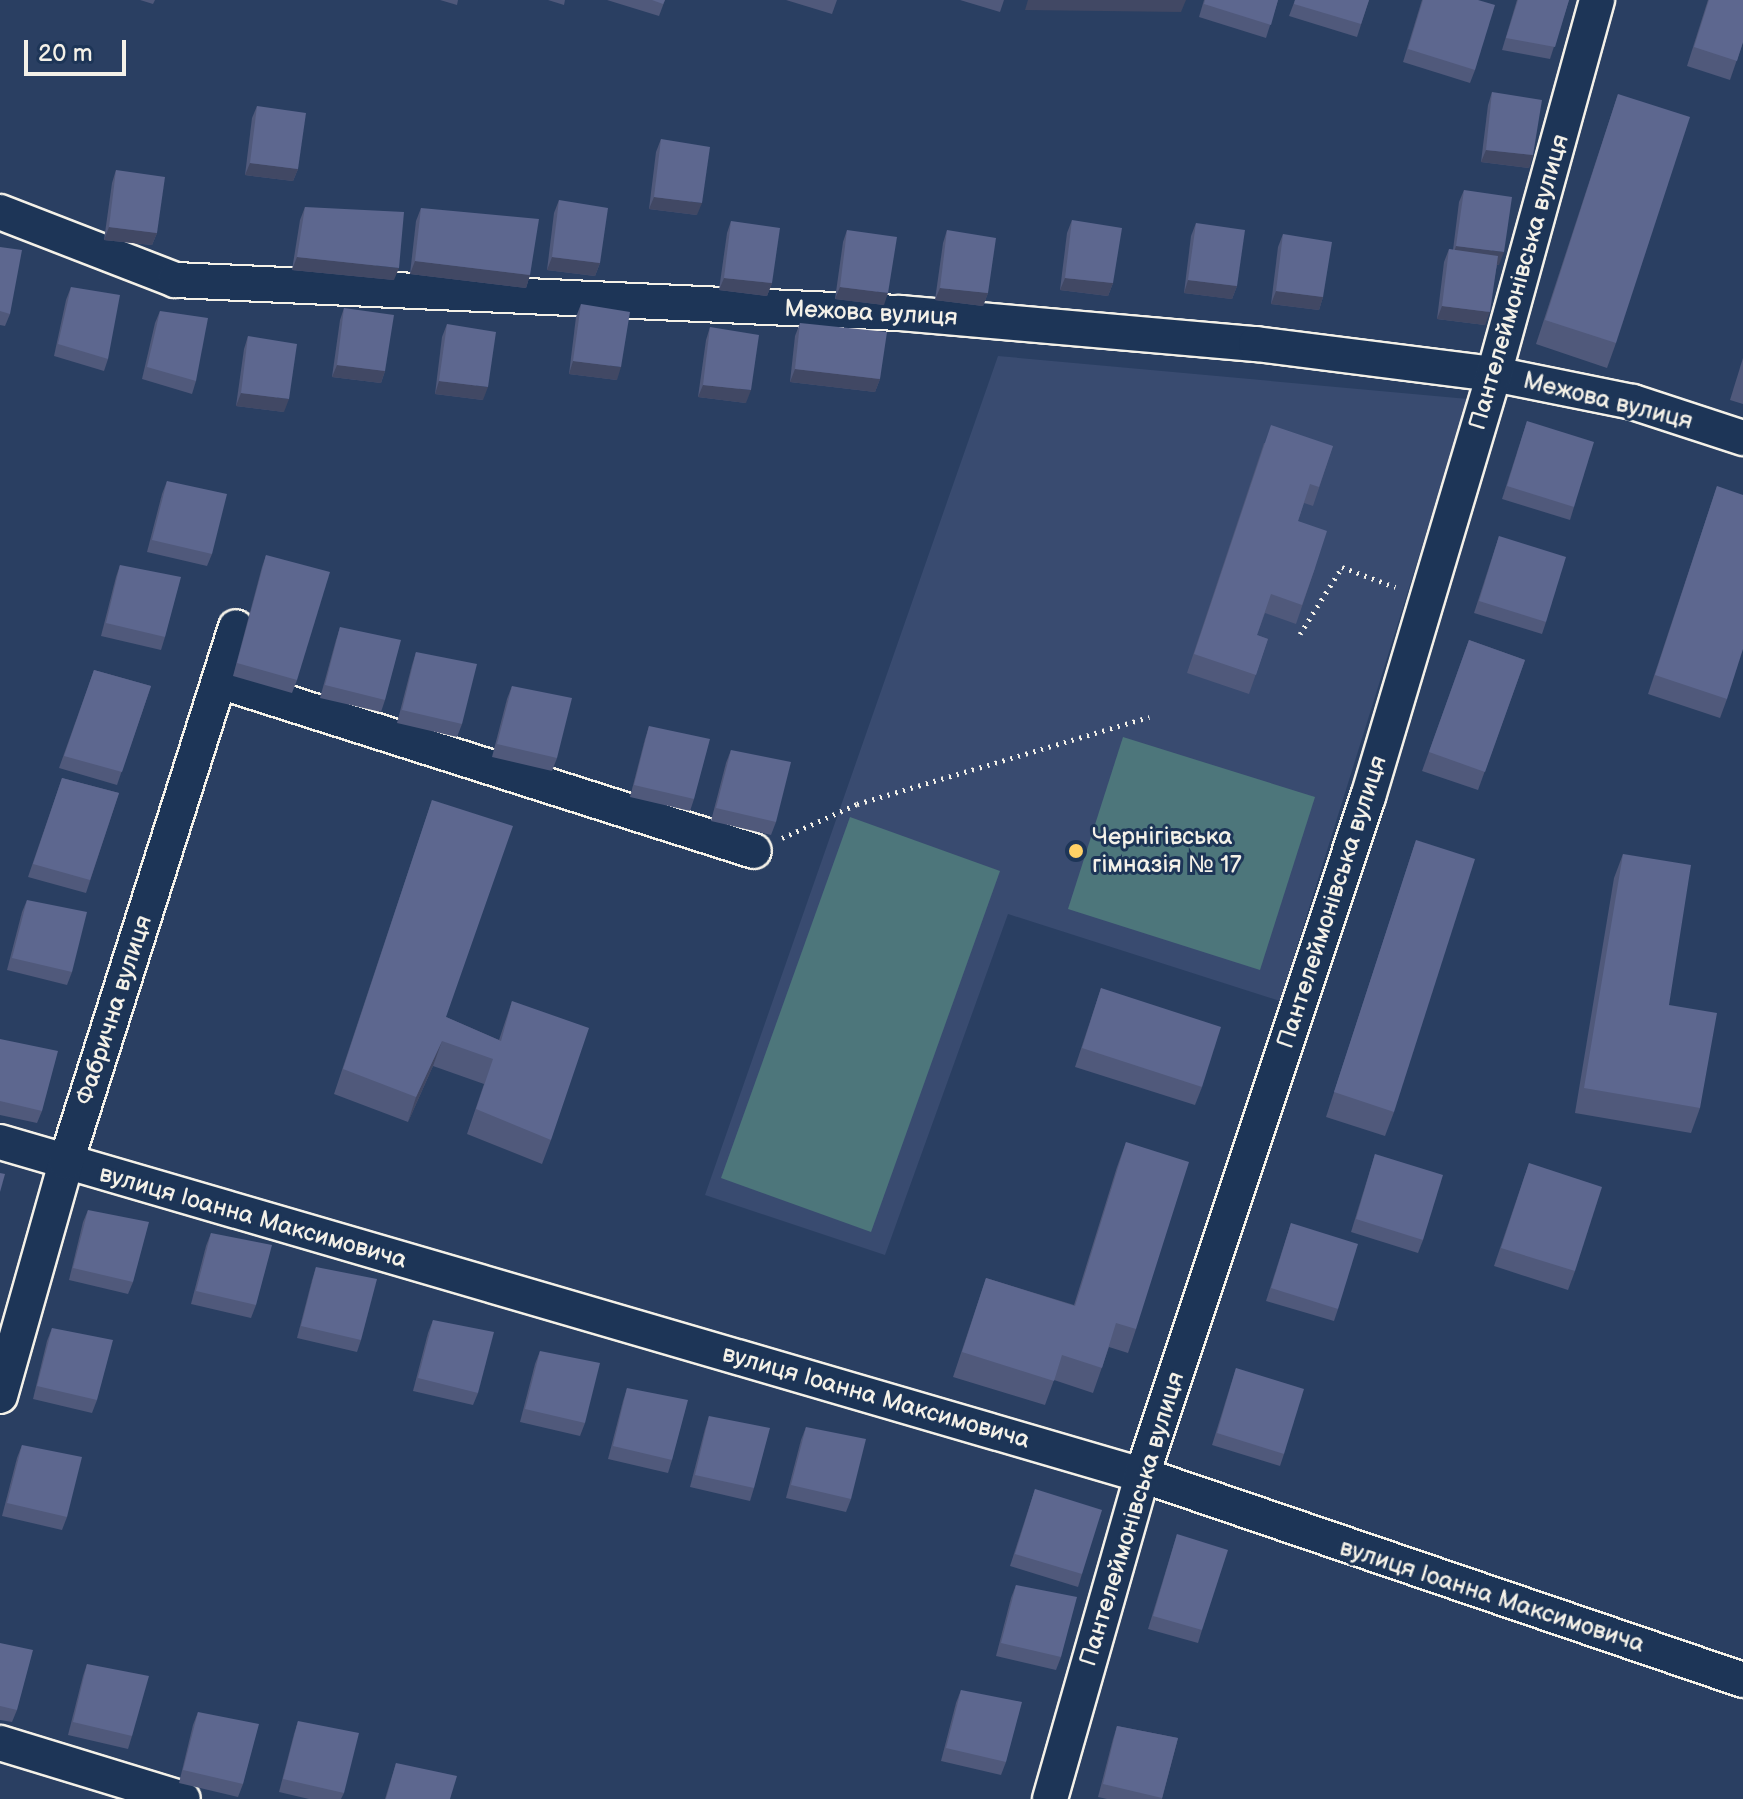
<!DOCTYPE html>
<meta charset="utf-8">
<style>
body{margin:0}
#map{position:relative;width:1743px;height:1799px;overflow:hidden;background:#2a3f62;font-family:"Balsamiq Sans",sans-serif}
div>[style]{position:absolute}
.built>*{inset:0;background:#394b70}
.green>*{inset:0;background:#4d767b}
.path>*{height:5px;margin-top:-2.5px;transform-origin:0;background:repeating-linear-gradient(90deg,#f4f1e8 0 2px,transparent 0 8px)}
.roads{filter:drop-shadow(2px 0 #f4f1e8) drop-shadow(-2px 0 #f4f1e8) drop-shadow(0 2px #f4f1e8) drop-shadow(0 -2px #f4f1e8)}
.minor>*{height:34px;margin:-17px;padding:0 17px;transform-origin:17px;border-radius:17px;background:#1d3557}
.wall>*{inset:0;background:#50597b}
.shaded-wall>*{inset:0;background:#414864}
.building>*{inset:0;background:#5d678f}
.dots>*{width:22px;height:22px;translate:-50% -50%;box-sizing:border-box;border:4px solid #1d3557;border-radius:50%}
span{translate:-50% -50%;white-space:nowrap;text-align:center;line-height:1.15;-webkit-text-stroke:6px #1d3557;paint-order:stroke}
.street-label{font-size:24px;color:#f4f1e8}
.poi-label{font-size:24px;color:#f4f1e8}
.left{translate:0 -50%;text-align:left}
.scale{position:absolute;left:24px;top:40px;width:102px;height:36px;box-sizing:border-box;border:4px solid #f4f1e8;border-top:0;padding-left:10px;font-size:24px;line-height:28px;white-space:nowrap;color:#f4f1e8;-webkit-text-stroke:6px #1d3557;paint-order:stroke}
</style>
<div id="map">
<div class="built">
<div style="clip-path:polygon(998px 356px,1468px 399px,1280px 1001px,1008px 914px,885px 1255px,705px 1195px)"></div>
</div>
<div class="green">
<div style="clip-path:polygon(1123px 737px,1315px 797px,1260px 970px,1068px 909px)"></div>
<div style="clip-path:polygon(850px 817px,1000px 871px,871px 1232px,721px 1178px)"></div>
</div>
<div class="path">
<div style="left:1300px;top:634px;width:79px;rotate:-57.9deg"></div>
<div style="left:1342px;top:567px;width:57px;rotate:20.7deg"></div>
<div style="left:782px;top:838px;width:82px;rotate:-24.4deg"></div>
<div style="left:857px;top:804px;width:305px;rotate:-16.6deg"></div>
</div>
<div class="roads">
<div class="minor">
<div style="left:0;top:212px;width:188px;rotate:21.2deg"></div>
<div style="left:175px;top:280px;width:726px;rotate:2.61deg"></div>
<div style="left:900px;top:313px;width:357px;rotate:5deg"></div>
<div style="left:1256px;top:344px;width:240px;rotate:7.2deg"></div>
<div style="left:1494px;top:374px;width:142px;rotate:11.4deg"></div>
<div style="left:1633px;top:402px;width:116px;rotate:18.1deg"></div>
<div style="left:219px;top:681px;width:561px;rotate:17.63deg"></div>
<div style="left:0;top:1142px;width:1190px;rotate:16.26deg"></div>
<div style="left:1142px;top:1475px;width:635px;rotate:18.83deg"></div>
<div style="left:0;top:1396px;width:243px;rotate:-74.2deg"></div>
<div style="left:66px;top:1162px;width:561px;rotate:-72.37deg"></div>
<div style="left:0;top:1743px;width:191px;rotate:17deg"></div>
<div style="left:1050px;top:1799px;width:337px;rotate:-74.1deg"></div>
<div style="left:1142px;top:1475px;width:715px;rotate:-71.57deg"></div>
<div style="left:1368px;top:797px;width:441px;rotate:-73.4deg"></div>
<div style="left:1494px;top:374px;width:388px;rotate:-74.6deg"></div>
</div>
</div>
<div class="wall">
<div style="clip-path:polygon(140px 0,155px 0,153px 4px)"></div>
<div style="clip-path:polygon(440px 0,458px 0,457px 5px)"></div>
<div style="clip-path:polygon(548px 0,565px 0,564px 5px)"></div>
<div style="clip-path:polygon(607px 0,665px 0,659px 16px)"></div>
<div style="clip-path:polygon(786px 0,837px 0,832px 14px)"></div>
<div style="clip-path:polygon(960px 0,1004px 0,1000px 12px)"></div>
<div style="clip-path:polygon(1204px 0,1278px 0,1266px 38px,1199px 17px)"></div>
<div style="clip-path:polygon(1295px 0,1369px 0,1357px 37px,1289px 16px)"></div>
<div style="clip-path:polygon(1422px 0,1478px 0,1475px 70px,1470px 83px,1403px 62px)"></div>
<div style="clip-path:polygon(1517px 0,1569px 0,1550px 59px,1502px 50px)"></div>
<div style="clip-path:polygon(1708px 0,1743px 0,1743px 42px,1730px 80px,1687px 66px)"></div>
<div style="clip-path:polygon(1492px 92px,1533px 155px,1529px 168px,1481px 162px,1488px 105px)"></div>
<div style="clip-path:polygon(1618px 94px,1616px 343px,1607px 368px,1536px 344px)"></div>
<div style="clip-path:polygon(257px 106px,298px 169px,293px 181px,245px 175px,252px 118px)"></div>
<div style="clip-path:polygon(661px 139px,697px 215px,649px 209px,656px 152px)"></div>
<div style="clip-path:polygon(116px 170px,157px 233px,152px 245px,104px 240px,112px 183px)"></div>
<div style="clip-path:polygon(1464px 190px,1499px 265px,1497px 265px,1485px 325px,1437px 319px,1444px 262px,1449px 249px,1453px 250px,1459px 202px)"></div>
<div style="clip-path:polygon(559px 200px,600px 263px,595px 276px,547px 270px,554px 213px)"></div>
<div style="clip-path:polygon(305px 207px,394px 280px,292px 270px,300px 220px)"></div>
<div style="clip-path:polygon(421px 208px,530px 275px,526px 288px,410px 274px,416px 221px)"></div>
<div style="clip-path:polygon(1072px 220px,1113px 283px,1108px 296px,1060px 290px,1067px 233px)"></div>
<div style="clip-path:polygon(731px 221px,772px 283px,767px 296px,719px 290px,727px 233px)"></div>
<div style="clip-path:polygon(1196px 223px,1237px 286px,1232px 299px,1184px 293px,1191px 236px)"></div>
<div style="clip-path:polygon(847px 230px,884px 305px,835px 299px,843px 242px)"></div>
<div style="clip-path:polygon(947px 230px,988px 293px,983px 306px,935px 300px,943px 243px)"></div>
<div style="clip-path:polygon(1283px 234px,1323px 297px,1319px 310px,1271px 304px,1278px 247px)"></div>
<div style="clip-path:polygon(0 247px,10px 314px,5px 326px,0 325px)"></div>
<div style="clip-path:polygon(71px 287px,108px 359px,104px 371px,54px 356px,66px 300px)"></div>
<div style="clip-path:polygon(581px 304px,617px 380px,569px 374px,576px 317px)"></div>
<div style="clip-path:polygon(344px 308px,385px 371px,381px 383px,332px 377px,340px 320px)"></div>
<div style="clip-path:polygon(160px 311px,196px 381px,192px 394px,142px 379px,155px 323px)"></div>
<div style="clip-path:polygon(800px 323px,880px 379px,875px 392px,790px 382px,795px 336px)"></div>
<div style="clip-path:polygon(447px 324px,483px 400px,435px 394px,442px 337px)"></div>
<div style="clip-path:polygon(710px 327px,746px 403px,698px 397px,706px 340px)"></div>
<div style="clip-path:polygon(248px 336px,284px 412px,236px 406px,244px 349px)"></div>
<div style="clip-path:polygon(1743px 358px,1743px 404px,1730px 400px)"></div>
<div style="clip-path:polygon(1527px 421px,1574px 507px,1570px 520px,1502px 499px)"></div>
<div style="clip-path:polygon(1264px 443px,1333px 446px,1313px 506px,1304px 503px,1298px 521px,1315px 568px,1296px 624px,1265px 613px,1257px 635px,1268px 639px,1249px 694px,1187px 673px)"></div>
<div style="clip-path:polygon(167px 481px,212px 554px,207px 566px,147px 552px,162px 494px)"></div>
<div style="clip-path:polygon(1717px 486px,1727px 699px,1720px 718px,1648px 694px)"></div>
<div style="clip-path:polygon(1499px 536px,1546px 622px,1542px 634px,1474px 613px)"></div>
<div style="clip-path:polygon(266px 555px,297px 680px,292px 693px,233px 676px,262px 567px)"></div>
<div style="clip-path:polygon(120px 565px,165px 637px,161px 650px,101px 636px,116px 577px)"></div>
<div style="clip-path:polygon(340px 627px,385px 700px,381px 712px,320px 698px,336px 640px)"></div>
<div style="clip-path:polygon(1469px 640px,1525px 660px,1478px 790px,1422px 771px)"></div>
<div style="clip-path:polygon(416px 652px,462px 724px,457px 737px,397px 723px,412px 665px)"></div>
<div style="clip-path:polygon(94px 670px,151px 686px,117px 785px,59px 768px)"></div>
<div style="clip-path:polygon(512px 686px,557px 758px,552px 771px,492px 757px,507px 699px)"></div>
<div style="clip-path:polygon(649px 726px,694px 799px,690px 811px,630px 797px,645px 739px)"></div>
<div style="clip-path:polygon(731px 750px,776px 822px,771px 835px,711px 821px,726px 763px)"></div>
<div style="clip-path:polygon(62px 778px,119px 793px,86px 893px,28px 877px)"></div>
<div style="clip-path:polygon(432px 800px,446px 1017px,499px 1040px,512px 1001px,551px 1140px,542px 1164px,467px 1134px,484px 1084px,433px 1066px,408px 1122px,334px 1094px)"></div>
<div style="clip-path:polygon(1416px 840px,1394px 1112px,1385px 1136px,1326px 1117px)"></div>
<div style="clip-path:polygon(1623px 854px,1700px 1108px,1691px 1133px,1575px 1113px,1614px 878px)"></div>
<div style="clip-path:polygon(27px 900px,72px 972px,67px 985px,7px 970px,22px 912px)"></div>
<div style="clip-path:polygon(1101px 988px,1202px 1087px,1195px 1105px,1075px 1067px)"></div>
<div style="clip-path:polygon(0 1039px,42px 1111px,37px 1123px,0 1115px)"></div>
<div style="clip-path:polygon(1126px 1142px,1136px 1329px,1128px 1353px,1109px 1347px,1093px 1393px,1054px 1380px,1045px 1405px,953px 1377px,986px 1278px,1074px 1305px,1117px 1167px)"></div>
<div style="clip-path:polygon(1375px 1154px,1423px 1240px,1418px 1253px,1351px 1232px)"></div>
<div style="clip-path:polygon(1529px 1163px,1575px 1271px,1568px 1290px,1494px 1266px)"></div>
<div style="clip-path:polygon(88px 1210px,133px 1282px,128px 1294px,69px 1280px,83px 1222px)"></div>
<div style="clip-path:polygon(1291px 1223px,1338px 1309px,1334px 1321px,1266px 1301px)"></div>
<div style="clip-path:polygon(211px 1233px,256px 1305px,251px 1318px,191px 1304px,206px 1246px)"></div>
<div style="clip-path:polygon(316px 1267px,361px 1340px,357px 1352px,297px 1338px,312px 1280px)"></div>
<div style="clip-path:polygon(433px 1320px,478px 1393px,473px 1405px,413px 1391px,428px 1333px)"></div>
<div style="clip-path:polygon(52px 1328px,97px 1400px,92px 1413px,33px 1399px,47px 1341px)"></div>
<div style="clip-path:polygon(540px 1351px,585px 1423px,580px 1436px,520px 1422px,535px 1364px)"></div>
<div style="clip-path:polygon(1236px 1368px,1284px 1454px,1280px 1466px,1212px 1445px)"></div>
<div style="clip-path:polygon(627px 1388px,672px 1460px,668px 1473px,608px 1459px,623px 1401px)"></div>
<div style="clip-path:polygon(709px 1416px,754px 1488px,750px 1501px,690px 1487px,705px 1429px)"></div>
<div style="clip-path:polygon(806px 1427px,851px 1499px,846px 1512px,786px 1498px,801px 1440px)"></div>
<div style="clip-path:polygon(22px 1445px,67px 1517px,62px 1530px,2px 1516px,17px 1458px)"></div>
<div style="clip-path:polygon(1035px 1489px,1082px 1574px,1078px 1587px,1010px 1566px)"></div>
<div style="clip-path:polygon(1177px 1534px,1202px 1630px,1198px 1643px,1148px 1629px)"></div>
<div style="clip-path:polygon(1016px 1585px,1061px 1657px,1056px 1670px,996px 1656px,1011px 1598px)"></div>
<div style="clip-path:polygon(0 1643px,17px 1710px,12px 1722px,0 1720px)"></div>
<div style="clip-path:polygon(87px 1664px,132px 1736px,128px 1749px,68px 1735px,83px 1676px)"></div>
<div style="clip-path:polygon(961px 1690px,1006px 1762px,1001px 1775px,941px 1761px,956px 1703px)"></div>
<div style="clip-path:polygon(198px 1712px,243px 1784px,238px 1797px,179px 1783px,193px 1725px)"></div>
<div style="clip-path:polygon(298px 1721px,344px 1793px,341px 1799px,309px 1799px,279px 1792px,294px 1734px)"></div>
<div style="clip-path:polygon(1117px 1726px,1178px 1738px,1162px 1799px,1107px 1799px,1098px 1797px,1113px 1739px)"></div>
<div style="clip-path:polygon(396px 1763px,450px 1799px,385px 1799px)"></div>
</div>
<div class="shaded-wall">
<div style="clip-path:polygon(1028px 0,1186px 0,1181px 12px,1025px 10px)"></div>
<div style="clip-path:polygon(1486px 150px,1533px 155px,1529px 168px,1481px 162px)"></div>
<div style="clip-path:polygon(250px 163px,298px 169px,293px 181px,245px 175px)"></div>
<div style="clip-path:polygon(654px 197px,702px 203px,697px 215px,649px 209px)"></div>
<div style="clip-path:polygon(109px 227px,157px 233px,152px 245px,104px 240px)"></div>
<div style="clip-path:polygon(1456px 246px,1504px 252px,1499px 265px,1452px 259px)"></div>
<div style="clip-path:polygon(297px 257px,399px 268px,394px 280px,292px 270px)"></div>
<div style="clip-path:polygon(552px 257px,600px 263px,595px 276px,547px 270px)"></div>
<div style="clip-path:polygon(415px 261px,530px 275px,526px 288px,410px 274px)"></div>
<div style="clip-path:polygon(724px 278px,772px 283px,767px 296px,719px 290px)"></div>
<div style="clip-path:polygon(1065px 278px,1113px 283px,1108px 296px,1060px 290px)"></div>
<div style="clip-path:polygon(1188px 280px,1237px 286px,1232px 299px,1184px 293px)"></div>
<div style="clip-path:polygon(840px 287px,888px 293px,884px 305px,835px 299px)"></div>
<div style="clip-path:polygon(940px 288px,988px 293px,983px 306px,935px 300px)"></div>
<div style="clip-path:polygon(1276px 291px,1323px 297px,1319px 310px,1271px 304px)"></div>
<div style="clip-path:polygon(1442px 306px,1490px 312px,1485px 325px,1437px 319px)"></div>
<div style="clip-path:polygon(573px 361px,621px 367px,617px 380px,569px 374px)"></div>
<div style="clip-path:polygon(337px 365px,385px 371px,381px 383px,332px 377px)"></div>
<div style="clip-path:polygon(795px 369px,880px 379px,875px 392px,790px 382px)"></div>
<div style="clip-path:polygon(439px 381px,488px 387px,483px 400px,435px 394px)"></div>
<div style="clip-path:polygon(703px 385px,751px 390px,746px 403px,698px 397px)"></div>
<div style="clip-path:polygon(241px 393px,289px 399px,284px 412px,236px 406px)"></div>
<div style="clip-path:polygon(442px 1041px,433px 1066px,408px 1122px,416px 1097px)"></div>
</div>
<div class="building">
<div style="clip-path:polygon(652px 0,665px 0,663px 4px)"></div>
<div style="clip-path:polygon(1205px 0,1278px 0,1271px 25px,1204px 4px)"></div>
<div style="clip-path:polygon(1295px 0,1369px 0,1361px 24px,1294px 4px)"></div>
<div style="clip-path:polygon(1423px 0,1478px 0,1495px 5px,1475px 70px,1408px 49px)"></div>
<div style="clip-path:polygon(1518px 0,1569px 0,1555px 47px,1506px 38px)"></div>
<div style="clip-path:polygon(1709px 0,1743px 0,1743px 42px,1737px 61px,1694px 47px)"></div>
<div style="clip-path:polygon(1492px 92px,1542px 100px,1533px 155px,1486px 150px)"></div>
<div style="clip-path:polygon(1618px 94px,1690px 117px,1616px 343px,1545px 320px)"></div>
<div style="clip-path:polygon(257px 106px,306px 113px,298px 169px,250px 163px)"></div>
<div style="clip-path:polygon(661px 139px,710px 147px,702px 203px,654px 197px)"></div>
<div style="clip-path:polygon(116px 170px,165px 177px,157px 233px,109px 227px)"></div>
<div style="clip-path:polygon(1464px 190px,1512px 197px,1504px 252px,1456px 246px)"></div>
<div style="clip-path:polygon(559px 200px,608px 208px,600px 263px,552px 257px)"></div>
<div style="clip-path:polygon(305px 207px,404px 212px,399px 268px,297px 257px)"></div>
<div style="clip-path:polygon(421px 208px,539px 219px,530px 275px,415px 261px)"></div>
<div style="clip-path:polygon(1072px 220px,1122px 228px,1113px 283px,1065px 278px)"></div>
<div style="clip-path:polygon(731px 221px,780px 228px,772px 283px,724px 278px)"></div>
<div style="clip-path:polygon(1196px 223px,1245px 230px,1237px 286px,1188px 280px)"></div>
<div style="clip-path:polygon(847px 230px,897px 237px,888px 293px,840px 287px)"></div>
<div style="clip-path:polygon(947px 230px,996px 238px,988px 293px,940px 288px)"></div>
<div style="clip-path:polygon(1283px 234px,1332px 242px,1323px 297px,1276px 291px)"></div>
<div style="clip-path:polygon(0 247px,22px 250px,10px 314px,0 311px)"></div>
<div style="clip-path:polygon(1449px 249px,1498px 256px,1490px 312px,1442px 306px)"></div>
<div style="clip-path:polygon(71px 287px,120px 295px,108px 359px,58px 344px)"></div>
<div style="clip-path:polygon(581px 304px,630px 312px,621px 367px,573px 361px)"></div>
<div style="clip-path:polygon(344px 308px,394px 315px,385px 371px,337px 365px)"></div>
<div style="clip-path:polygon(160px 311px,208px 318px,196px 381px,147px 367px)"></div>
<div style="clip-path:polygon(800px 323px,887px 332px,880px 379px,795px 369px)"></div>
<div style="clip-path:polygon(447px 324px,496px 332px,488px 387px,439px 381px)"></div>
<div style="clip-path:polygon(710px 327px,759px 335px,751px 390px,703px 385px)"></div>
<div style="clip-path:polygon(248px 336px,297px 344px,289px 399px,241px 393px)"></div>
<div style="clip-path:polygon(1527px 421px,1594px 442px,1574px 507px,1507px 486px)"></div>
<div style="clip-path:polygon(1271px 425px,1333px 446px,1319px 487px,1310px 484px,1298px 521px,1327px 531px,1315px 568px,1302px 605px,1271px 594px,1257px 635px,1268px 639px,1256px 675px,1194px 654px)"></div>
<div style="clip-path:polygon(167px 481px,227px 494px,212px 554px,152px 540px)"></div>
<div style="clip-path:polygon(1717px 486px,1743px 495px,1743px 649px,1727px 699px,1655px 675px)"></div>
<div style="clip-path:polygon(1499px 536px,1566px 557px,1546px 622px,1479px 601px)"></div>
<div style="clip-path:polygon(266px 555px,330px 572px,297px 680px,237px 663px)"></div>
<div style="clip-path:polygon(120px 565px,181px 577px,165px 637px,106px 623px)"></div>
<div style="clip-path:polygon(340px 627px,401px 640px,385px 700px,325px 685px)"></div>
<div style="clip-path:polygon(1469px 640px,1525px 660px,1485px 772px,1429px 752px)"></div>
<div style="clip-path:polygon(416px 652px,477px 664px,462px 724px,402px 710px)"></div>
<div style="clip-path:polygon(94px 670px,151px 686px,122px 772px,64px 756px)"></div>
<div style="clip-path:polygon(512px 686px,572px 698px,557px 758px,497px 744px)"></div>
<div style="clip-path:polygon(649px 726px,710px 739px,694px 799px,634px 785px)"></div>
<div style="clip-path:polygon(731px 750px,791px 762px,776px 822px,716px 808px)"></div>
<div style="clip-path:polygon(62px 778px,119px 793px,90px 880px,33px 864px)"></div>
<div style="clip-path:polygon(432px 800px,513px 826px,446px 1017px,501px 1041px,512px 1001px,589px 1028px,551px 1140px,476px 1109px,493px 1059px,442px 1041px,416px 1097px,343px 1069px)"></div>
<div style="clip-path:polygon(1416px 840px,1475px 859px,1394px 1112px,1334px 1092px)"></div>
<div style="clip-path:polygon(1623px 854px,1691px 865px,1669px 1005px,1717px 1013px,1700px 1108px,1584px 1088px)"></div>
<div style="clip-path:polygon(27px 900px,87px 912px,72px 972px,12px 958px)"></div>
<div style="clip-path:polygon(1101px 988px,1221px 1027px,1202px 1087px,1082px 1048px)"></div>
<div style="clip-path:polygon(0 1039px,58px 1051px,42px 1111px,0 1101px)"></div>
<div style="clip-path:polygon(1126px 1142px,1189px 1162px,1136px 1329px,1116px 1323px,1102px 1368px,1062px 1355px,1054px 1381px,962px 1352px,986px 1278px,1075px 1306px)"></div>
<div style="clip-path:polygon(1375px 1154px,1443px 1175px,1423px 1240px,1356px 1219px)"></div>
<div style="clip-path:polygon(1529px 1163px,1602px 1187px,1575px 1271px,1501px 1248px)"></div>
<div style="clip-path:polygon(0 1173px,5px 1174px,0 1192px)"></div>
<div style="clip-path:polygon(88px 1210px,149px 1222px,133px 1282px,73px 1268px)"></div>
<div style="clip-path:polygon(1291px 1223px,1358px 1244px,1338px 1309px,1271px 1288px)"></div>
<div style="clip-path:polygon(211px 1233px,272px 1245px,256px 1305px,196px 1291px)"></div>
<div style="clip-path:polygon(316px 1267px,377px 1279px,361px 1340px,301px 1326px)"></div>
<div style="clip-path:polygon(433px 1320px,494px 1332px,478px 1393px,418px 1378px)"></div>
<div style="clip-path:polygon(52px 1328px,113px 1340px,97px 1400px,37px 1386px)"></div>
<div style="clip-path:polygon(540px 1351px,600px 1363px,585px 1423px,525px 1409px)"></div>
<div style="clip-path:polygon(1236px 1368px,1304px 1389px,1284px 1454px,1217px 1433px)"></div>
<div style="clip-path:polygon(627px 1388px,688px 1400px,672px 1460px,613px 1446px)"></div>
<div style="clip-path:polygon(709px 1416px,770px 1428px,754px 1488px,695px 1475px)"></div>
<div style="clip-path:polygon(806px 1427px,866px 1439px,851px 1499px,791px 1485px)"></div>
<div style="clip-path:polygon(22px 1445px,82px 1457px,67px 1517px,7px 1503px)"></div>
<div style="clip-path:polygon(1035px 1489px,1102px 1510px,1082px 1574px,1015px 1554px)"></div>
<div style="clip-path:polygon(1177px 1534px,1228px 1550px,1202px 1630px,1153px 1616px)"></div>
<div style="clip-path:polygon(1016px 1585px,1077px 1597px,1061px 1657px,1001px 1643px)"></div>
<div style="clip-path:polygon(0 1643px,33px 1650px,17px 1710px,0 1706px)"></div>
<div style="clip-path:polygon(87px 1664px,149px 1676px,132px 1736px,73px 1722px)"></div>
<div style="clip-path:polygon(961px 1690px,1022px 1702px,1006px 1762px,946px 1748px)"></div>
<div style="clip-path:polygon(198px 1712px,259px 1724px,243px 1784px,183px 1770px)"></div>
<div style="clip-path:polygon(298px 1721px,359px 1733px,344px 1793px,283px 1779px)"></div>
<div style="clip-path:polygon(1117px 1726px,1178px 1738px,1162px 1798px,1103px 1784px)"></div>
<div style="clip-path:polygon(396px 1763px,457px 1776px,450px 1799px,386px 1799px)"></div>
</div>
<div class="dots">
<div style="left:1076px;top:851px;background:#ffd166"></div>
</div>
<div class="street-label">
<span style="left:1519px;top:282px;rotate:-74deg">Пантелеймонівська вулиця</span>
<span style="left:871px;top:313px;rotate:3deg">Межова вулиця</span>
<span style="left:1608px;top:401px;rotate:14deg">Межова вулиця</span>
<span style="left:1332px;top:902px;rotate:-72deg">Пантелеймонівська вулиця</span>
<span style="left:114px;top:1010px;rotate:-72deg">Фабрична вулиця</span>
<span style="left:253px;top:1217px;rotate:16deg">вулиця Іоанна Максимовича</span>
<span style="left:876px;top:1397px;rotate:16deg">вулиця Іоанна Максимовича</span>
<span style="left:1132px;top:1519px;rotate:-73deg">Пантелеймонівська вулиця</span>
<span style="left:1492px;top:1596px;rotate:18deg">вулиця Іоанна Максимовича</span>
</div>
<div class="poi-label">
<span class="left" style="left:1092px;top:851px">Чернігівська<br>гімназія № 17</span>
</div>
<div class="scale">20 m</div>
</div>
